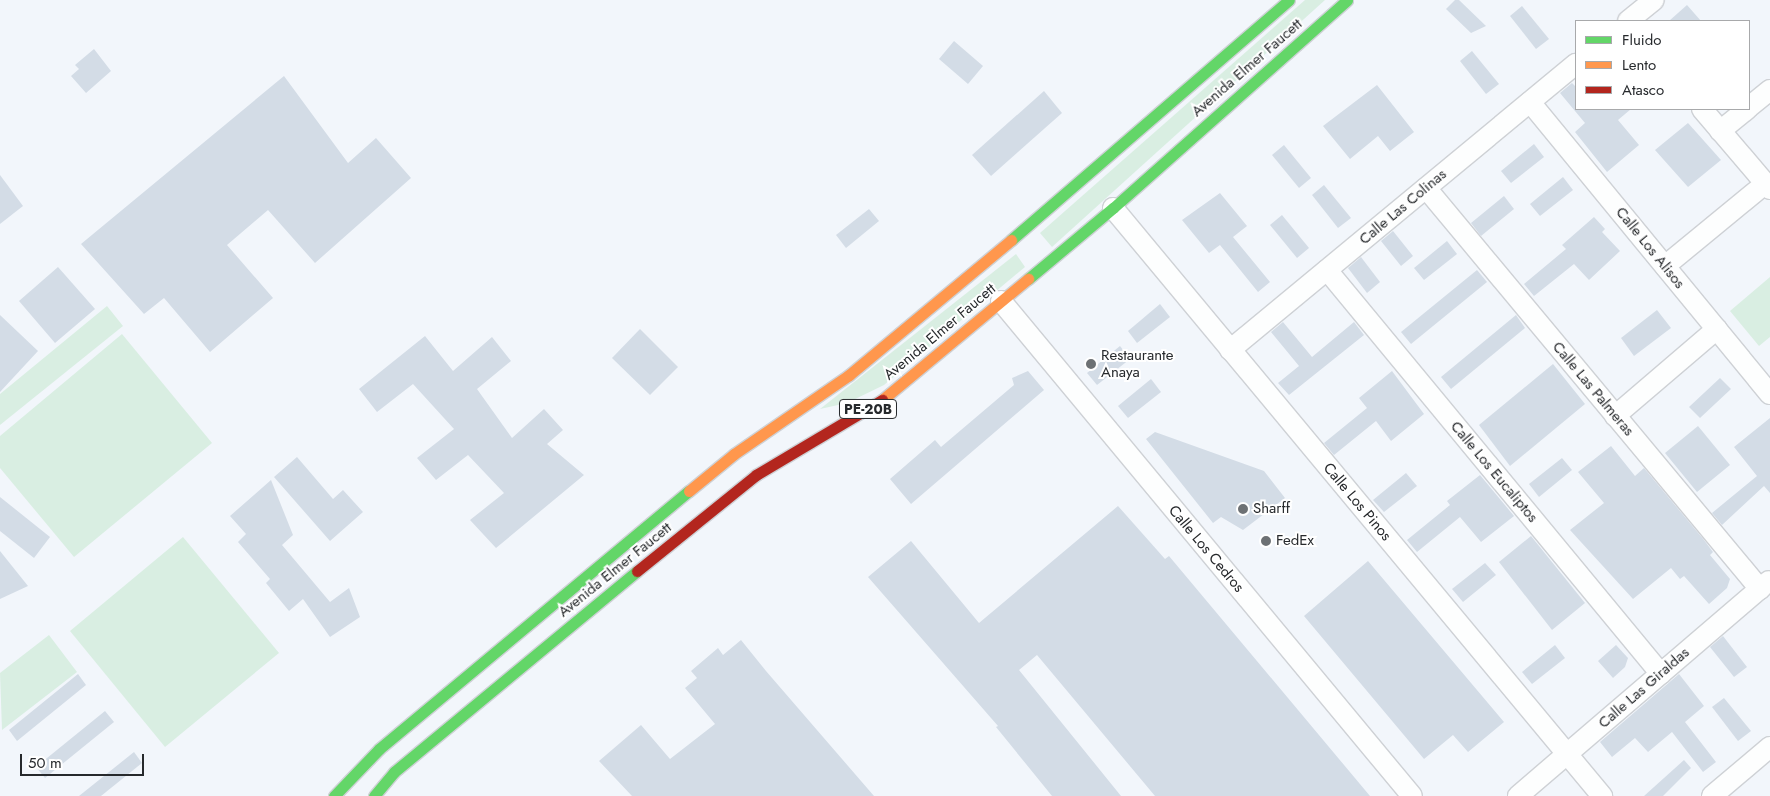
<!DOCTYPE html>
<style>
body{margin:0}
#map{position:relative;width:1770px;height:796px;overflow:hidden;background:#f2f6fb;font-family:Jost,sans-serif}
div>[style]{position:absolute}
.green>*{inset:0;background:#d9eee2}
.building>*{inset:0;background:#d3dce6}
.roads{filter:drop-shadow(1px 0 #ced1d5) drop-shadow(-1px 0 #ced1d5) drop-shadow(0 1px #ced1d5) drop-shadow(0 -1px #ced1d5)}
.street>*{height:20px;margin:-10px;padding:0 10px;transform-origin:10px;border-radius:10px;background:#fdfefe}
.fast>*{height:11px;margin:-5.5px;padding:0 5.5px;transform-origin:5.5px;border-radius:5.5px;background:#63d668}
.slow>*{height:11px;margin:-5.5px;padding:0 5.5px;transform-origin:5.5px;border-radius:5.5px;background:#ff974d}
.jam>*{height:11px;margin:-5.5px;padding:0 5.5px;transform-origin:5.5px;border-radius:5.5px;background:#b3261e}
.dots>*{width:14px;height:14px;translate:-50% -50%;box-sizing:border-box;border:2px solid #fff;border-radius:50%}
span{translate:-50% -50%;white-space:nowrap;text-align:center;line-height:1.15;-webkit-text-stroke:4px #fff;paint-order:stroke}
.shield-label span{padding:1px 4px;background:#fff;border:1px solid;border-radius:4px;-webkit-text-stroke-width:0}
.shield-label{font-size:14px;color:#26292c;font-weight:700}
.street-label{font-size:15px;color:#26292c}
.poi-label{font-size:15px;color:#26292c}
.left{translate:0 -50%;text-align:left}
.legend{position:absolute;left:1575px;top:20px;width:175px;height:90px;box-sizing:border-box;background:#fff;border:1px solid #a8a9ab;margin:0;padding:6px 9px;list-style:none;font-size:15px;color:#26292c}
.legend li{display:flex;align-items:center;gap:10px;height:25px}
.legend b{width:25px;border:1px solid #a8a9ab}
.scale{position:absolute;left:20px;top:754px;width:124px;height:22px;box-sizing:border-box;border:2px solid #26292c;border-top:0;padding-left:6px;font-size:15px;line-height:18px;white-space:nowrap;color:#26292c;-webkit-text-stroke:4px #fff;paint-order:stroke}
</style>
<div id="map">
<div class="green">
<div style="clip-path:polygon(1305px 0,1325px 0,1052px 247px,1040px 233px)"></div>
<div style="clip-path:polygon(1016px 254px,1025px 267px,884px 385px,847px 403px,820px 409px)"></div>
<div style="clip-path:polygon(1770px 277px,1770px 337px,1759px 346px,1730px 311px)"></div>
<div style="clip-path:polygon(107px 306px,123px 326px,0 425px,0 394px)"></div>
<div style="clip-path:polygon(122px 334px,212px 443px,74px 557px,0 468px,0 436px)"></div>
<div style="clip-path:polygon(183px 537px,279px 653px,165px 747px,70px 631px)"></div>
<div style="clip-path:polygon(49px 635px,77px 672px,2px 730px,0 673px)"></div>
</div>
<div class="building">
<div style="clip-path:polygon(1455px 0,1459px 0,1486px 26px,1471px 33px,1446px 9px)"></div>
<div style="clip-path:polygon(1687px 5px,1701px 21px,1669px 21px)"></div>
<div style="clip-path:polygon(1522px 6px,1549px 39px,1536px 49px,1510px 16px)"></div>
<div style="clip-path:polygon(954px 41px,983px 66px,968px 84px,939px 59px)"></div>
<div style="clip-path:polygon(94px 49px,111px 71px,86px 93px,71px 76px,79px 69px,75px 65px)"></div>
<div style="clip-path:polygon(1472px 51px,1499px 84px,1486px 94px,1460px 61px)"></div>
<div style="clip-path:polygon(284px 76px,348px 163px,376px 138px,411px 178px,315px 263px,268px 210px,227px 245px,273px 298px,210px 352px,164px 298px,144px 314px,81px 244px)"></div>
<div style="clip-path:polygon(1572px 83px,1576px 87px,1576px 109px,1631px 109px,1618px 120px,1639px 145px,1607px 172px,1575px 132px,1585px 123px,1560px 93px)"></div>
<div style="clip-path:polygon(1377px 85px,1414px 132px,1390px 151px,1378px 136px,1350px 159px,1323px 126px)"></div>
<div style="clip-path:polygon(1044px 91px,1062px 113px,991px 176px,972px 155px)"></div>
<div style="clip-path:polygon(1688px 123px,1721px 160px,1688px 187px,1655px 150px)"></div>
<div style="clip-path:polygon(1534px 144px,1544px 157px,1511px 183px,1501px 171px)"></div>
<div style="clip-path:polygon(1284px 145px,1311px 178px,1299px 188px,1272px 155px)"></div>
<div style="clip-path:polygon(0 175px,23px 206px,0 224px)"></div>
<div style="clip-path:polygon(1563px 177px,1573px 190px,1540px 216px,1530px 204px)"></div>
<div style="clip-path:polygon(1324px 185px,1351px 218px,1338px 228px,1312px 195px)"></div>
<div style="clip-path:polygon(1220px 193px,1247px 226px,1233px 237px,1270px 282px,1258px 292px,1220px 245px,1209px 253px,1182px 220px)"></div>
<div style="clip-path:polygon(1504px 196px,1514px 209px,1481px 236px,1471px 223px)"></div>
<div style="clip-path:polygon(869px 209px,879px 221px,846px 248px,836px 235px)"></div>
<div style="clip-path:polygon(1282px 215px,1309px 248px,1297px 258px,1270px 225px)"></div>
<div style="clip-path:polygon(1594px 217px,1605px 229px,1602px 232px,1620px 251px,1589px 280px,1574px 264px,1534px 296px,1524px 284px,1566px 249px,1562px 245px)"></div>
<div style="clip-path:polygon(1393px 231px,1413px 256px,1401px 266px,1381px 241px)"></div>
<div style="clip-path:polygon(1447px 241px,1457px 254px,1424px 280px,1414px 268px)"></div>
<div style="clip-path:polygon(1361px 257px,1380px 282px,1367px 293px,1348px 268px)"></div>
<div style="clip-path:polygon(58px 267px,95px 309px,55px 343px,19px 301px)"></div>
<div style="clip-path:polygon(1477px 270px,1487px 282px,1411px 344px,1401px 332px)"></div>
<div style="clip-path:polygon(1160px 304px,1170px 317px,1137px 343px,1128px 331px)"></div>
<div style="clip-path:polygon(1657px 310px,1671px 328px,1634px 356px,1621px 338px)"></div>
<div style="clip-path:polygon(0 315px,38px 351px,0 392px)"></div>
<div style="clip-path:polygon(1516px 315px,1525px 328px,1451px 389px,1441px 377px)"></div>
<div style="clip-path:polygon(1283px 322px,1312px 357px,1354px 322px,1364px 335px,1289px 395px,1278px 383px,1299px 366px,1271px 332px)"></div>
<div style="clip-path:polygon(640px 329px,678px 367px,650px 395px,612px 358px)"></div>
<div style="clip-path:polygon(425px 336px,453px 371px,492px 337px,511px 361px,477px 389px,512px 438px,544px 409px,563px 430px,547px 444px,584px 475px,496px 548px,470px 520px,504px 493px,468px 455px,436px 480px,417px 458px,454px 429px,413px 384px,377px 412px,359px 389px)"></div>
<div style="clip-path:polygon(1120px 346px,1130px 359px,1097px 385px,1087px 373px)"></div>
<div style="clip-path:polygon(1553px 364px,1585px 404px,1510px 466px,1479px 425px)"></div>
<div style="clip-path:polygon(1028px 371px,1044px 390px,911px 504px,890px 479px,935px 440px,941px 447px,1014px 385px,1012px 378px)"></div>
<div style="clip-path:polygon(1392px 371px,1424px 414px,1391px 441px,1376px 421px,1334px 455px,1324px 443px,1367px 408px,1359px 398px)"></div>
<div style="clip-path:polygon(1720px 378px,1731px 389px,1700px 418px,1689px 407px)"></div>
<div style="clip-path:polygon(1151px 379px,1161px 392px,1128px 418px,1118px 406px)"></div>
<div style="clip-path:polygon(1770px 418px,1770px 493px,1764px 486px,1722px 525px,1712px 513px,1757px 476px,1734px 447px)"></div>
<div style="clip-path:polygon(1698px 426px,1730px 465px,1697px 492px,1665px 453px)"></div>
<div style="clip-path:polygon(1155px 432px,1264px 471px,1285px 498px,1243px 530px,1221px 517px,1213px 523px,1146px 439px)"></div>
<div style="clip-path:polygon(1611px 446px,1635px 476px,1644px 468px,1704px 540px,1713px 552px,1710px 555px,1730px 579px,1727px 588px,1709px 604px,1684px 576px,1680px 579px,1671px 568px,1633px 599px,1570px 530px,1604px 503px,1578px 472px)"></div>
<div style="clip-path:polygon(297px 457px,333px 499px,343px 490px,363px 512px,330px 541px,274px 477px)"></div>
<div style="clip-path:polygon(1562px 458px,1572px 470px,1539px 497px,1529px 484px)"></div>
<div style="clip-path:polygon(1406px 473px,1417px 486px,1384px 512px,1373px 500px)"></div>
<div style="clip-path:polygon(1480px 475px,1514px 516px,1481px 542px,1460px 517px,1417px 552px,1407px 540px,1450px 505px,1447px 501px)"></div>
<div style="clip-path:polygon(271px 480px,293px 535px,282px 545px,330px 602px,349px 588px,360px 617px,330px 637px,303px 599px,289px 611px,266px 583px,270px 579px,238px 542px,246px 534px,230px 516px)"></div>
<div style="clip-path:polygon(0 497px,50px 537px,34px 558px,0 531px)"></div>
<div style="clip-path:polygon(1118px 506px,1165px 559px,1169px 556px,1370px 796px,1155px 796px,1037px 655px,1019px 670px,1121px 796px,1052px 796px,996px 727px,998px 726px,868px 577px,911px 541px,979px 623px)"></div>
<div style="clip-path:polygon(1531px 536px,1585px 603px,1552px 630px,1499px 562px)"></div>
<div style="clip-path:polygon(0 551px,28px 586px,0 599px)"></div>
<div style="clip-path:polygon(1368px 561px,1504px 722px,1468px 752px,1453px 735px,1424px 759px,1304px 616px)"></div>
<div style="clip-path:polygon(1485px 563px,1496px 575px,1463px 602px,1452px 589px)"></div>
<div style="clip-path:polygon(1723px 636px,1747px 667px,1734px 677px,1710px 647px)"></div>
<div style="clip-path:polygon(741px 640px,766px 671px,874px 796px,632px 796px,599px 761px,641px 725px,670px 759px,715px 724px,685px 688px,697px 678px,691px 671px,718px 648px,723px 655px)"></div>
<div style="clip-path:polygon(1555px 645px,1565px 658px,1532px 684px,1522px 672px)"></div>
<div style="clip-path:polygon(1616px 645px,1628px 658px,1625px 667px,1613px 678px,1598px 661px)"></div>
<div style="clip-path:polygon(78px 674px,86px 685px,17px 741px,9px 730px)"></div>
<div style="clip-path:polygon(1679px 674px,1704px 706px,1685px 722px,1716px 762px,1703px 772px,1672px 732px,1648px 752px,1635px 738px,1612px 757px,1600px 742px)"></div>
<div style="clip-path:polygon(1724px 698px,1751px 731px,1738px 741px,1712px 707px)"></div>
<div style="clip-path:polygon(105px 711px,114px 722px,45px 778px,36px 767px)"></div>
<div style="clip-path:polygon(134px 752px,142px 763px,101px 796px,79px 796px)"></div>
<div style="clip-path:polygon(1684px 760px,1691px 768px,1663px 796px,1644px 796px)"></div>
</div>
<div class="roads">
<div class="street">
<div style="left:1628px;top:21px;width:33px;rotate:-39deg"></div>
<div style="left:1530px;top:102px;width:378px;rotate:50.6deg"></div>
<div style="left:1749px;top:107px;width:27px;rotate:-39deg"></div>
<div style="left:1702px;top:109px;width:105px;rotate:49.6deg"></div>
<div style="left:1720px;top:131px;width:35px;rotate:-39deg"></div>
<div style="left:1426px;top:188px;width:522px;rotate:50.21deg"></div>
<div style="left:1113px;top:208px;width:765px;rotate:50.25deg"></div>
<div style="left:1665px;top:266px;width:129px;rotate:-39.4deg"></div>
<div style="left:1327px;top:270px;width:524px;rotate:50.42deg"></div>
<div style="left:1001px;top:301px;width:643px;rotate:50.3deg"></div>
<div style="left:1230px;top:350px;width:449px;rotate:-39.6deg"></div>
<div style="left:1615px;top:416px;width:134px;rotate:-40.5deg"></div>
<div style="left:1518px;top:796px;width:330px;rotate:-40.6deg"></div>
<div style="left:1712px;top:796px;width:76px;rotate:-40.2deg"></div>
</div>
<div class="fast">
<div style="left:1011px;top:240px;width:367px;rotate:-40.8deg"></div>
<div style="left:1028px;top:279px;width:111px;rotate:-39.9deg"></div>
<div style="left:1113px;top:208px;width:313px;rotate:-41.6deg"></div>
<div style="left:334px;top:796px;width:65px;rotate:-46.2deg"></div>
<div style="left:379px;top:749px;width:403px;rotate:-39.8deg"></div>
<div style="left:374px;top:796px;width:31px;rotate:-50deg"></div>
<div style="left:394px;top:772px;width:315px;rotate:-39.6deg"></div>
</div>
<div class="slow">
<div style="left:882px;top:400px;width:190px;rotate:-39.7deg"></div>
<div style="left:689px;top:491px;width:58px;rotate:-39.4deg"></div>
<div style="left:734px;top:454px;width:140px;rotate:-34.5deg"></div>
<div style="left:849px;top:375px;width:211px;rotate:-39.8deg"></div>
</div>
<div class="jam">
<div style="left:637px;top:571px;width:153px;rotate:-38.9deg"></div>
<div style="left:756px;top:475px;width:147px;rotate:-30.8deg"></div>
</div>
</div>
<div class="dots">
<div style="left:1091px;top:364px;background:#6d7174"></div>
<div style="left:1243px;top:509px;background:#6d7174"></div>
<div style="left:1266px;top:541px;background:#6d7174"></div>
</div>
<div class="shield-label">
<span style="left:868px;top:409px">PE-20B</span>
</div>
<div class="street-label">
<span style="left:1247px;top:68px;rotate:-41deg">Avenida Elmer Faucett</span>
<span style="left:1403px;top:207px;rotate:-40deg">Calle Las Colinas</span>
<span style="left:1650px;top:248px;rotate:51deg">Calle Los Alisos</span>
<span style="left:940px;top:332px;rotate:-40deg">Avenida Elmer Faucett</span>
<span style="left:1593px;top:389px;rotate:50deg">Calle Las Palmeras</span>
<span style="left:1494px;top:472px;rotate:50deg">Calle Los Eucaliptos</span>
<span style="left:1357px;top:502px;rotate:50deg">Calle Los Pinos</span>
<span style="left:1206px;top:549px;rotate:50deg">Calle Los Cedros</span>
<span style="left:615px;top:570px;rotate:-39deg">Avenida Elmer Faucett</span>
<span style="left:1644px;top:688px;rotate:-41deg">Calle Las Giraldas</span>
</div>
<div class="poi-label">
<span class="left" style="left:1101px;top:364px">Restaurante<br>Anaya</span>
<span class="left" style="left:1253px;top:509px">Sharff</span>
<span class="left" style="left:1276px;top:541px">FedEx</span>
</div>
<ul class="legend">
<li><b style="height:6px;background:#63d668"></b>Fluido</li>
<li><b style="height:6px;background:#ff974d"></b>Lento</li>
<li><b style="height:6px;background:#b3261e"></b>Atasco</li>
</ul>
<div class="scale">50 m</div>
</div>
